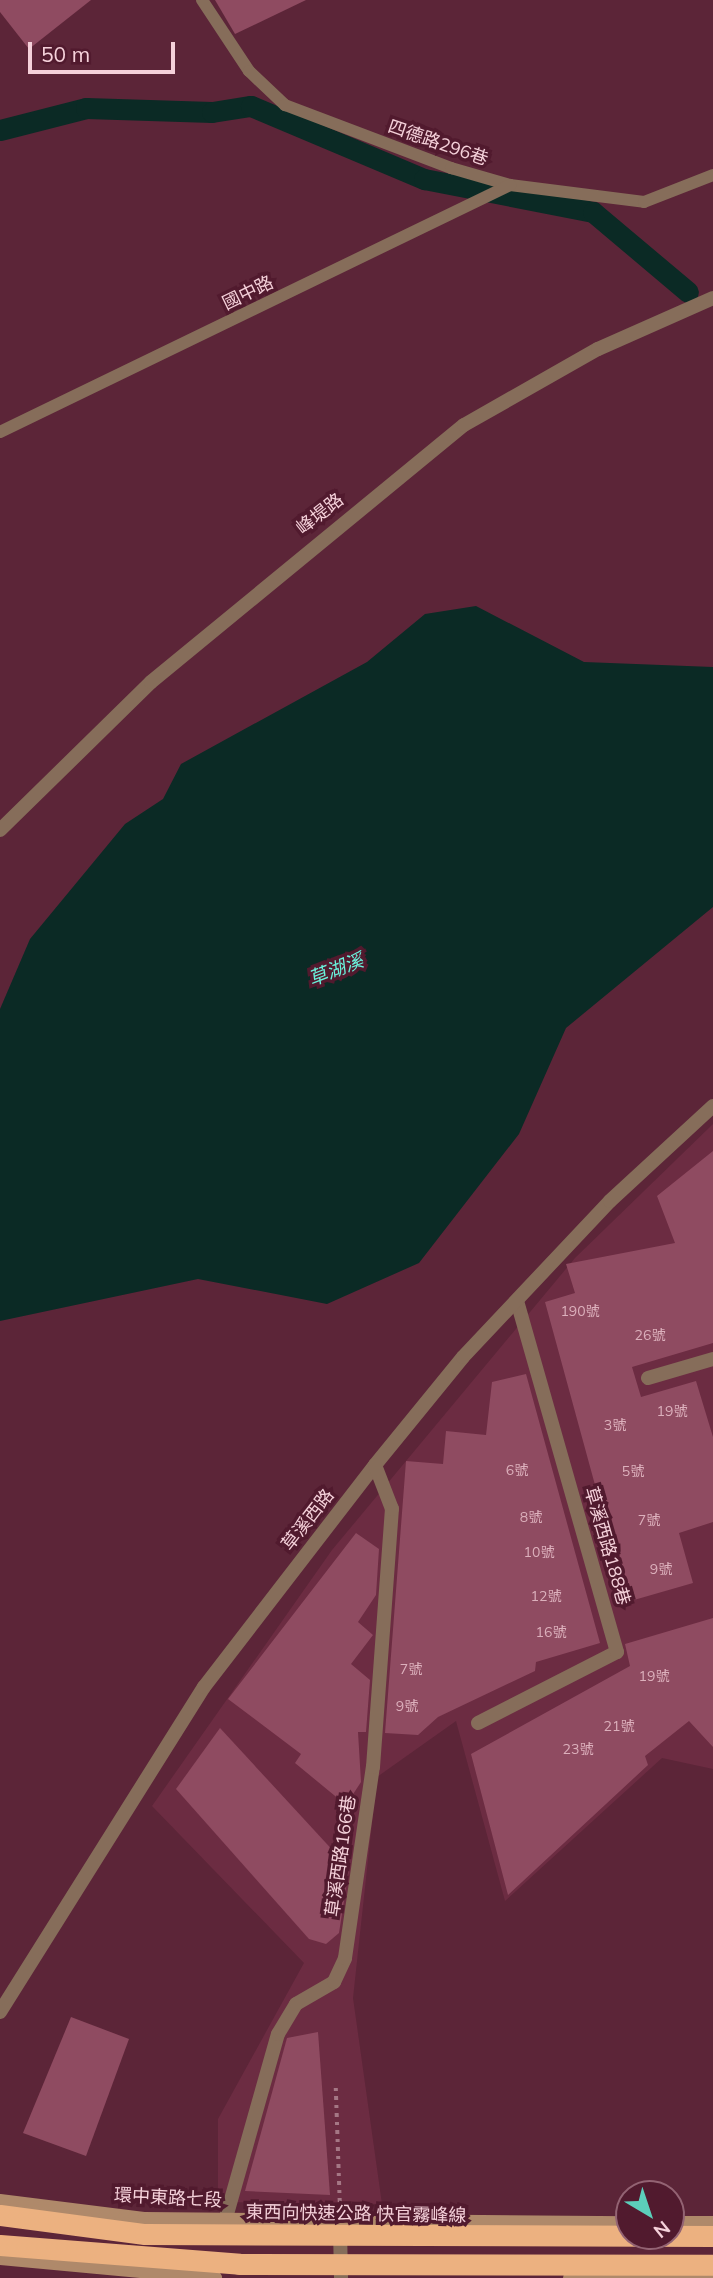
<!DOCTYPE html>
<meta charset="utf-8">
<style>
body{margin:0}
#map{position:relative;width:713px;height:2278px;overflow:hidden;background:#5c2538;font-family:Mulish,"Noto Sans TC",sans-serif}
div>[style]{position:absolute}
.built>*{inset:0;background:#6c2c42}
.water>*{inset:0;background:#0b2a25}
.canal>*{height:21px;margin:-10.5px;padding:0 10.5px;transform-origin:10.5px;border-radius:10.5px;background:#0b2a25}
.building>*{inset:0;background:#8f4b61}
.path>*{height:3.5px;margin-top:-1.75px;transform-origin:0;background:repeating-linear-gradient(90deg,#a57785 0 3.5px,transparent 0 8.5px)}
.lane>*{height:12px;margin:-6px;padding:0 6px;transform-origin:6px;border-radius:6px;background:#866d5a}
.street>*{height:14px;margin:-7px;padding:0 7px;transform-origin:7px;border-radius:7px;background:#866d5a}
.secondary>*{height:14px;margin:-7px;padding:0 7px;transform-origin:7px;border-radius:7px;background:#af896a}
.highway-bridge>*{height:21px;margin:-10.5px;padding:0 10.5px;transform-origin:10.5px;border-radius:10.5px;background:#ecb180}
span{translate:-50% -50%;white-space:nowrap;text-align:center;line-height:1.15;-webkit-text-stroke:7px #511a2e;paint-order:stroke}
.number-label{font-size:14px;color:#dcb0bc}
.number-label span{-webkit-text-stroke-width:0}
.street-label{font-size:18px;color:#f5d1da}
.water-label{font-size:19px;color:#69f2db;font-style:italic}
.north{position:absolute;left:615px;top:2180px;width:70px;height:70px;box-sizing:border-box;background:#511a2e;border:2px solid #936373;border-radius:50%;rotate:141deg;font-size:19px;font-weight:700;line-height:28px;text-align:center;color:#f5d1da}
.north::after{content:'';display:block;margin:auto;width:24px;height:32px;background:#5cceba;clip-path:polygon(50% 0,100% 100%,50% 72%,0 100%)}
.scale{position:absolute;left:28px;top:42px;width:147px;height:32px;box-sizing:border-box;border:4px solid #f5d1da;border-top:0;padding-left:9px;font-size:21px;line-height:24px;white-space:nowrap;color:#f5d1da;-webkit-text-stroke:5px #511a2e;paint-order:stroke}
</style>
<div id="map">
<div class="built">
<div style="clip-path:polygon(713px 1124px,713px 1769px,662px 1758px,505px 1901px,456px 1721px,377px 1777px,353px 1998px,382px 2204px,218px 2202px,218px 2119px,304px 1963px,152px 1806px,332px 1550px,575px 1258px)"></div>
</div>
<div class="water">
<div style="clip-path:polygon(476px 606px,584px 662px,713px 667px,713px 907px,566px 1028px,519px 1134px,419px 1263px,327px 1304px,198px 1279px,0 1321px,0 1009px,30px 939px,125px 824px,163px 799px,181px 764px,367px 662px,425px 614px)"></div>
</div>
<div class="canal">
<div style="left:0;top:130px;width:89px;rotate:-14.3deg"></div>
<div style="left:86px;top:108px;width:126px;rotate:1.8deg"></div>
<div style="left:212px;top:112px;width:39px;rotate:-9deg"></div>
<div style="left:251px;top:106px;width:188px;rotate:22.9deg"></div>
<div style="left:424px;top:179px;width:172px;rotate:11deg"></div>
<div style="left:593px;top:212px;width:124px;rotate:40.1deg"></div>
</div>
<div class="building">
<div style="clip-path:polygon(0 0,91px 0,29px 49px,0 12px)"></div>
<div style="clip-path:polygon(215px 0,306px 0,235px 34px)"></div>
<div style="clip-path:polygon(713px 1151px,713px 1343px,632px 1367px,641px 1397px,696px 1381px,713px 1437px,713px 1522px,679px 1533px,693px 1583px,627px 1602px,545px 1302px,575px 1293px,566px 1264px,675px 1243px,657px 1196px)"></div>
<div style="clip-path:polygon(526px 1374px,600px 1643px,536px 1662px,535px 1671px,438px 1717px,418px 1735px,385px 1733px,406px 1461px,443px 1464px,446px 1431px,486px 1435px,492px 1382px)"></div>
<div style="clip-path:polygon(356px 1533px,379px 1549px,376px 1595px,358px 1622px,373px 1635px,351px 1664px,370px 1680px,366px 1732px,358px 1732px,361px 1782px,346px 1805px,295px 1763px,301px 1754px,228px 1699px)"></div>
<div style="clip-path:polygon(713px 1618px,713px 1747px,689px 1721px,645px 1756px,648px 1765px,508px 1895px,471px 1754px,630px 1666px,625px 1644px)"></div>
<div style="clip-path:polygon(220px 1728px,349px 1868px,339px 1933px,326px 1944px,309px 1939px,176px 1789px)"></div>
<div style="clip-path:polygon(71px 2017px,129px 2039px,86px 2156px,23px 2133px)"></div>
<div style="clip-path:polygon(318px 2032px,330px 2195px,245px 2191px,287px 2038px)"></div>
</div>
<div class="path">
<div style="left:336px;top:2088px;width:117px;rotate:88deg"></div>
</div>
<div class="lane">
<div style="left:202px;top:0;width:85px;rotate:56.5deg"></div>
<div style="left:249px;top:71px;width:50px;rotate:43.4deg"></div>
<div style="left:285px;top:105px;width:178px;rotate:20.8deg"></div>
<div style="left:451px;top:168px;width:61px;rotate:16.1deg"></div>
<div style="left:510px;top:185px;width:135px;rotate:7.2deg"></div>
<div style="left:644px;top:202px;width:74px;rotate:-21.4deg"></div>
<div style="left:0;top:432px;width:567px;rotate:-25.84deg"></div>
</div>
<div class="street">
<div style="left:0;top:830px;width:211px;rotate:-44.4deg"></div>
<div style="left:151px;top:682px;width:405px;rotate:-39.4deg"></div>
<div style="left:464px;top:425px;width:154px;rotate:-29.6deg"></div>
<div style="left:598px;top:349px;width:126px;rotate:-23.9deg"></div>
<div style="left:648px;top:1378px;width:68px;rotate:-16.3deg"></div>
<div style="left:478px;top:1723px;width:156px;rotate:-27.1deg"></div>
<div style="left:617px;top:1652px;width:365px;rotate:-105.9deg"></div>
<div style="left:0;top:2012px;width:384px;rotate:-57.9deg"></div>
<div style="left:204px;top:1687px;width:280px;rotate:-52.4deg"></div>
<div style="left:375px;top:1465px;width:139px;rotate:-50.8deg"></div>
<div style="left:463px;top:1357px;width:214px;rotate:-46.7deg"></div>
<div style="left:610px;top:1201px;width:140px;rotate:-42.7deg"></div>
<div style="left:225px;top:2221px;width:194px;rotate:-74.2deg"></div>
<div style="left:278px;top:2034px;width:35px;rotate:-59deg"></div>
<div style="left:296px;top:2004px;width:44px;rotate:-30.1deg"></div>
<div style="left:334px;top:1982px;width:26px;rotate:-65deg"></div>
<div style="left:345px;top:1958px;width:193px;rotate:-81.7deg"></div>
<div style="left:373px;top:1767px;width:259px;rotate:-85.8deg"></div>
<div style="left:392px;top:1509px;width:47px;rotate:-111.1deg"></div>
<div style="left:340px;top:2229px;width:49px;rotate:88.8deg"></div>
</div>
<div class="secondary">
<div style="left:0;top:2201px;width:145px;rotate:7.1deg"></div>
<div style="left:144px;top:2219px;width:485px;rotate:0.5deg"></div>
<div style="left:671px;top:2223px;width:42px"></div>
<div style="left:0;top:2258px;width:216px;rotate:5.3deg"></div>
<div style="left:570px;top:2278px;width:143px;rotate:-0.8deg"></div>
</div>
<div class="highway-bridge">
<div style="left:0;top:2215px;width:146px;rotate:7.5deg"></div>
<div style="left:145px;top:2234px;width:568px;rotate:0.2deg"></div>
<div style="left:0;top:2245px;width:240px;rotate:4.5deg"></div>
<div style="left:239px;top:2264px;width:474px;rotate:0.1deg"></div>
</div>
<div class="number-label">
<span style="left:580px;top:1311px">190號</span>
<span style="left:650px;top:1335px">26號</span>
<span style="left:672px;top:1411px">19號</span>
<span style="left:615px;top:1425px">3號</span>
<span style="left:517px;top:1470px">6號</span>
<span style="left:633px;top:1471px">5號</span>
<span style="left:531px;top:1517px">8號</span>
<span style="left:649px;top:1520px">7號</span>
<span style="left:539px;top:1552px">10號</span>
<span style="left:661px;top:1569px">9號</span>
<span style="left:546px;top:1596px">12號</span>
<span style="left:551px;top:1632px">16號</span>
<span style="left:411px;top:1669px">7號</span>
<span style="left:654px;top:1676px">19號</span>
<span style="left:407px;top:1706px">9號</span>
<span style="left:619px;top:1726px">21號</span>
<span style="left:578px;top:1749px">23號</span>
</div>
<div class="street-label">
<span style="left:438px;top:143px;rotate:19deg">四德路296巷</span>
<span style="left:248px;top:293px;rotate:-26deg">國中路</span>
<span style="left:320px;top:514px;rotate:-38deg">峰堤路</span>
<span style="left:308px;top:1520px;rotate:-52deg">草溪西路</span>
<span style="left:607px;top:1546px;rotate:74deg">草溪西路188巷</span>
<span style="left:341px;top:1856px;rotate:-82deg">草溪西路166巷</span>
<span style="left:168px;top:2198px;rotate:3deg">環中東路七段</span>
<span style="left:356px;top:2214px;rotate:1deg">東西向快速公路 快官霧峰線</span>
</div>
<div class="water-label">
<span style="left:336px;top:970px;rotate:-21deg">草湖溪</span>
</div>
<div class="north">N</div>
<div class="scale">50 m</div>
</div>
